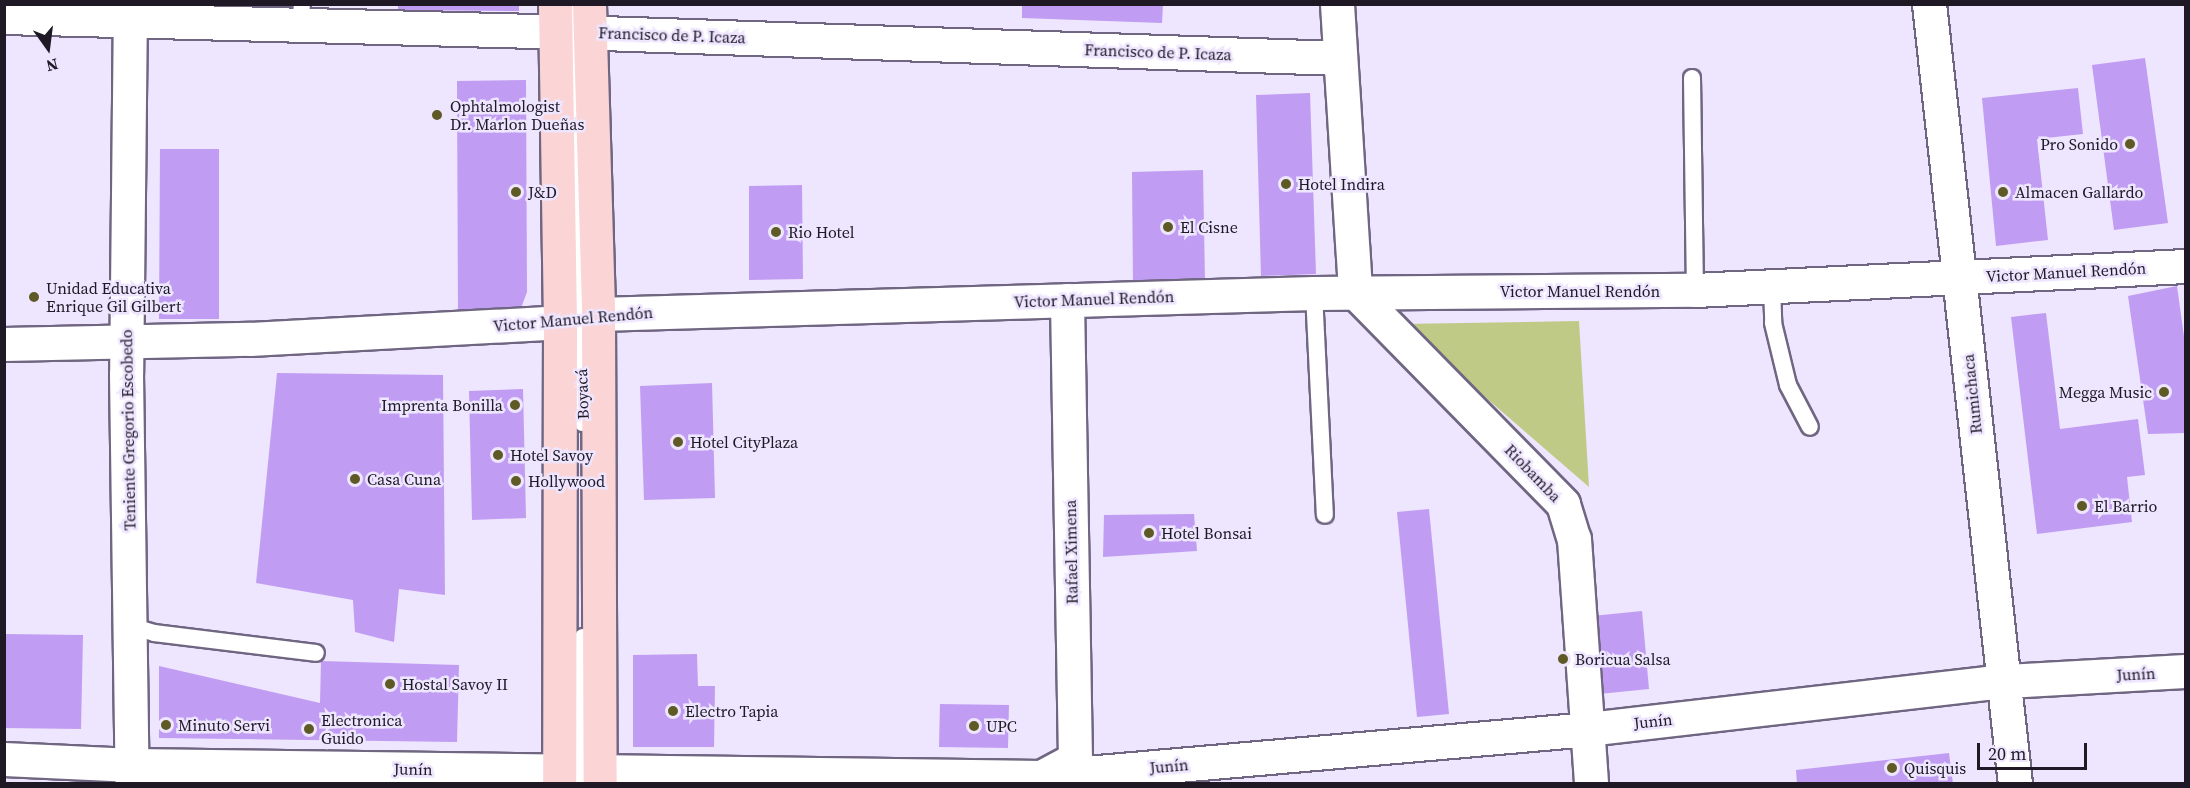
<!DOCTYPE html>
<meta charset="utf-8">
<style>
body{margin:0}
#map{position:relative;width:2190px;height:788px;overflow:hidden;background:#eee5ff;font-family:"Source Serif 4",serif}
div>[style]{position:absolute}
.green>*{inset:0;background:#c0ca87}
.building>*{inset:0;background:#c09df3}
.roads{filter:drop-shadow(2px 0 #706682) drop-shadow(-2px 0 #706682) drop-shadow(0 2px #706682) drop-shadow(0 -2px #706682)}
.service>*{height:16px;margin:-8px;padding:0 8px;transform-origin:8px;border-radius:8px;background:#fff}
.minor>*{height:33px;margin:-16.5px;padding:0 16.5px;transform-origin:16.5px;border-radius:16.5px;background:#fff}
.tertiary>*{height:33px;margin:-16.5px;padding:0 16.5px;transform-origin:16.5px;border-radius:16.5px;background:#fff}
.primary>*{height:33px;margin:-16.5px;padding:0 16.5px;transform-origin:16.5px;border-radius:16.5px;background:#fbd4d6}
.dots>*{width:16px;height:16px;translate:-50% -50%;box-sizing:border-box;border:3px solid #eee5ff;border-radius:50%}
span{translate:-50% -50%;white-space:nowrap;text-align:center;line-height:1.15;-webkit-text-stroke:5px #eee5ff;paint-order:stroke}
.street-label{font-size:16px;color:#1e1925}
.poi-label{font-size:16px;color:#1e1925}
.left{translate:0 -50%;text-align:left}
.right{translate:-100% -50%;text-align:right}
.frame{position:absolute;inset:0;border:6px solid #1e1925;pointer-events:none}
.north{position:absolute;left:18px;top:18px;width:60px;height:60px;-webkit-text-stroke:4px #eee5ff;paint-order:stroke;rotate:166deg;font-size:16px;font-weight:700;line-height:24px;text-align:center;color:#1e1925}
.north::after{content:'';display:block;margin:auto;width:21px;height:27px;background:#1e1925;clip-path:polygon(50% 0,100% 100%,50% 72%,0 100%)}
.scale{position:absolute;left:1977px;top:743px;width:110px;height:27px;box-sizing:border-box;border:3px solid #1e1925;border-top:0;padding-left:8px;font-size:18px;line-height:21px;white-space:nowrap;color:#1e1925;-webkit-text-stroke:4px #eee5ff;paint-order:stroke}
</style>
<div id="map">
<div class="green">
<div style="clip-path:polygon(1579px 321px,1589px 487px,1401px 324px)"></div>
</div>
<div class="building">
<div style="clip-path:polygon(398px 4px,519px 4px,519px 11px,398px 10px)"></div>
<div style="clip-path:polygon(1022px 4px,1163px 4px,1162px 23px,1022px 18px)"></div>
<div style="clip-path:polygon(2145px 58px,2168px 223px,2114px 230px,2092px 65px)"></div>
<div style="clip-path:polygon(526px 80px,527px 292px,521px 308px,458px 315px,457px 81px)"></div>
<div style="clip-path:polygon(2078px 88px,2083px 134px,2037px 139px,2048px 240px,1996px 246px,1982px 98px)"></div>
<div style="clip-path:polygon(1310px 93px,1316px 274px,1261px 276px,1256px 95px)"></div>
<div style="clip-path:polygon(160px 149px,219px 149px,219px 319px,159px 319px)"></div>
<div style="clip-path:polygon(1203px 170px,1205px 282px,1133px 285px,1132px 172px)"></div>
<div style="clip-path:polygon(802px 185px,803px 279px,749px 280px,749px 186px)"></div>
<div style="clip-path:polygon(2177px 286px,2186px 351px,2186px 433px,2148px 434px,2128px 296px)"></div>
<div style="clip-path:polygon(2046px 313px,2060px 429px,2138px 419px,2145px 475px,2127px 477px,2132px 522px,2037px 534px,2011px 317px)"></div>
<div style="clip-path:polygon(277px 373px,443px 375px,445px 595px,399px 589px,394px 642px,355px 632px,353px 600px,256px 583px)"></div>
<div style="clip-path:polygon(712px 383px,715px 498px,644px 500px,640px 386px)"></div>
<div style="clip-path:polygon(523px 389px,526px 518px,472px 520px,469px 391px)"></div>
<div style="clip-path:polygon(1429px 509px,1449px 714px,1417px 717px,1397px 512px)"></div>
<div style="clip-path:polygon(1194px 514px,1197px 551px,1103px 557px,1104px 515px)"></div>
<div style="clip-path:polygon(1642px 611px,1649px 689px,1599px 694px,1592px 616px)"></div>
<div style="clip-path:polygon(4px 634px,83px 635px,81px 729px,4px 728px)"></div>
<div style="clip-path:polygon(697px 654px,698px 686px,715px 686px,714px 747px,633px 747px,633px 655px)"></div>
<div style="clip-path:polygon(321px 661px,459px 665px,457px 742px,159px 738px,159px 666px,320px 703px)"></div>
<div style="clip-path:polygon(940px 704px,1009px 705px,1008px 748px,939px 747px)"></div>
<div style="clip-path:polygon(1949px 753px,1953px 784px,1797px 784px,1796px 770px)"></div>
</div>
<div class="roads">
<div class="service">
<div style="left:572px;top:4px;width:419px;rotate:88.6deg"></div>
<div style="left:300px;top:26px;width:22px;rotate:-85deg"></div>
<div style="left:1692px;top:78px;width:212px;rotate:89.2deg"></div>
<div style="left:1772px;top:286px;width:37px;rotate:88deg"></div>
<div style="left:1773px;top:323px;width:64px;rotate:76.4deg"></div>
<div style="left:1788px;top:385px;width:47px;rotate:62.4deg"></div>
<div style="left:1314px;top:293px;width:222px;rotate:87.2deg"></div>
<div style="left:130px;top:626px;width:25px;rotate:16deg"></div>
<div style="left:154px;top:633px;width:163px;rotate:7deg"></div>
<div style="left:581px;top:777px;width:140px;rotate:-89.2deg"></div>
</div>
<div class="minor">
<div style="left:130px;top:4px;width:370px;rotate:90.6deg"></div>
<div style="left:126px;top:374px;width:410px;rotate:89.2deg"></div>
<div style="left:4px;top:17px;width:568px;rotate:1.51deg"></div>
<div style="left:572px;top:32px;width:767px;rotate:1.94deg"></div>
<div style="left:1041px;top:781px;width:4px;rotate:-90deg"></div>
<div style="left:1041px;top:777px;width:38px;rotate:-28deg"></div>
<div style="left:1075px;top:759px;width:459px;rotate:-91deg"></div>
</div>
<div class="tertiary">
<div style="left:1337px;top:4px;width:289px;rotate:86.4deg"></div>
<div style="left:1355px;top:292px;width:297px;rotate:45.5deg"></div>
<div style="left:1563px;top:504px;width:37px;rotate:73deg"></div>
<div style="left:1574px;top:539px;width:246px;rotate:86deg"></div>
<div style="left:1929px;top:4px;width:785px;rotate:83.71deg"></div>
<div style="left:4px;top:344px;width:246px;rotate:-1.2deg"></div>
<div style="left:250px;top:339px;width:310px;rotate:-3.1deg"></div>
<div style="left:560px;top:322px;width:20px;rotate:-18deg"></div>
<div style="left:579px;top:316px;width:19px;rotate:-6deg"></div>
<div style="left:598px;top:314px;width:716px;rotate:-1.68deg"></div>
<div style="left:1314px;top:293px;width:381px;rotate:-0.5deg"></div>
<div style="left:1695px;top:290px;width:492px;rotate:-2.8deg"></div>
<div style="left:4px;top:759px;width:129px;rotate:2.7deg"></div>
<div style="left:133px;top:765px;width:908px;rotate:0.76deg"></div>
<div style="left:1041px;top:777px;width:549px;rotate:-5.01deg"></div>
<div style="left:1588px;top:729px;width:420px;rotate:-6.6deg"></div>
<div style="left:2005px;top:681px;width:181px;rotate:-3.2deg"></div>
</div>
<div class="primary">
<div style="left:555px;top:4px;width:318px;rotate:89.1deg"></div>
<div style="left:560px;top:322px;width:462px;rotate:90.1deg"></div>
<div style="left:589px;top:4px;width:310px;rotate:88.3deg"></div>
<div style="left:598px;top:314px;width:470px;rotate:89.8deg"></div>
</div>
</div>
<div class="dots">
<div style="left:437px;top:115px;background:#5e5925"></div>
<div style="left:2130px;top:144px;background:#5e5925"></div>
<div style="left:1286px;top:184px;background:#5e5925"></div>
<div style="left:516px;top:192px;background:#5e5925"></div>
<div style="left:2003px;top:192px;background:#5e5925"></div>
<div style="left:1168px;top:227px;background:#5e5925"></div>
<div style="left:776px;top:232px;background:#5e5925"></div>
<div style="left:34px;top:297px;background:#5e5925"></div>
<div style="left:2164px;top:392px;background:#5e5925"></div>
<div style="left:515px;top:405px;background:#5e5925"></div>
<div style="left:678px;top:442px;background:#5e5925"></div>
<div style="left:498px;top:455px;background:#5e5925"></div>
<div style="left:355px;top:479px;background:#5e5925"></div>
<div style="left:516px;top:481px;background:#5e5925"></div>
<div style="left:2082px;top:506px;background:#5e5925"></div>
<div style="left:1149px;top:533px;background:#5e5925"></div>
<div style="left:1563px;top:659px;background:#5e5925"></div>
<div style="left:390px;top:684px;background:#5e5925"></div>
<div style="left:673px;top:711px;background:#5e5925"></div>
<div style="left:166px;top:725px;background:#5e5925"></div>
<div style="left:974px;top:726px;background:#5e5925"></div>
<div style="left:309px;top:729px;background:#5e5925"></div>
<div style="left:1892px;top:768px;background:#5e5925"></div>
</div>
<div class="street-label">
<span style="left:672px;top:35px;rotate:2deg">Francisco de P. Icaza</span>
<span style="left:1158px;top:52px;rotate:2deg">Francisco de P. Icaza</span>
<span style="left:2066px;top:272px;rotate:-3deg">Victor Manuel Rendón</span>
<span style="left:1580px;top:291px">Victor Manuel Rendón</span>
<span style="left:1094px;top:299px;rotate:-2deg">Victor Manuel Rendón</span>
<span style="left:573px;top:319px;rotate:-5deg">Victor Manuel Rendón</span>
<span style="left:582px;top:394px;rotate:-92deg">Boyacá</span>
<span style="left:1972px;top:394px;rotate:-96deg">Rumichaca</span>
<span style="left:128px;top:430px;rotate:-91deg">Teniente Gregorio Escobedo</span>
<span style="left:1533px;top:473px;rotate:46deg">Riobamba</span>
<span style="left:1071px;top:552px;rotate:-91deg">Rafael Ximena</span>
<span style="left:2136px;top:674px;rotate:-3deg">Junín</span>
<span style="left:1653px;top:721px;rotate:-6deg">Junín</span>
<span style="left:1169px;top:766px;rotate:-5deg">Junín</span>
<span style="left:413px;top:769px;rotate:1deg">Junín</span>
</div>
<div class="poi-label">
<span class="left" style="left:450px;top:115px">Ophtalmologist<br>Dr. Marlon Dueñas</span>
<span class="right" style="left:2118px;top:144px">Pro Sonido</span>
<span class="left" style="left:1298px;top:184px">Hotel Indira</span>
<span class="left" style="left:528px;top:192px">J&amp;D</span>
<span class="left" style="left:2015px;top:192px">Almacen Gallardo</span>
<span class="left" style="left:1180px;top:227px">El Cisne</span>
<span class="left" style="left:788px;top:232px">Rio Hotel</span>
<span class="left" style="left:46px;top:297px">Unidad Educativa<br>Enrique Gil Gilbert</span>
<span class="right" style="left:2152px;top:392px">Megga Music</span>
<span class="right" style="left:503px;top:405px">Imprenta Bonilla</span>
<span class="left" style="left:690px;top:442px">Hotel CityPlaza</span>
<span class="left" style="left:510px;top:455px">Hotel Savoy</span>
<span class="left" style="left:367px;top:479px">Casa Cuna</span>
<span class="left" style="left:528px;top:481px">Hollywood</span>
<span class="left" style="left:2094px;top:506px">El Barrio</span>
<span class="left" style="left:1161px;top:533px">Hotel Bonsai</span>
<span class="left" style="left:1575px;top:659px">Boricua Salsa</span>
<span class="left" style="left:402px;top:684px">Hostal Savoy II</span>
<span class="left" style="left:685px;top:711px">Electro Tapia</span>
<span class="left" style="left:321px;top:729px">Electronica<br>Guido</span>
<span class="left" style="left:178px;top:725px">Minuto Servi</span>
<span class="left" style="left:986px;top:726px">UPC</span>
<span class="left" style="left:1904px;top:768px">Quisquis</span>
</div>
<div class="frame"></div>
<div class="north">N</div>
<div class="scale">20 m</div>
</div>
